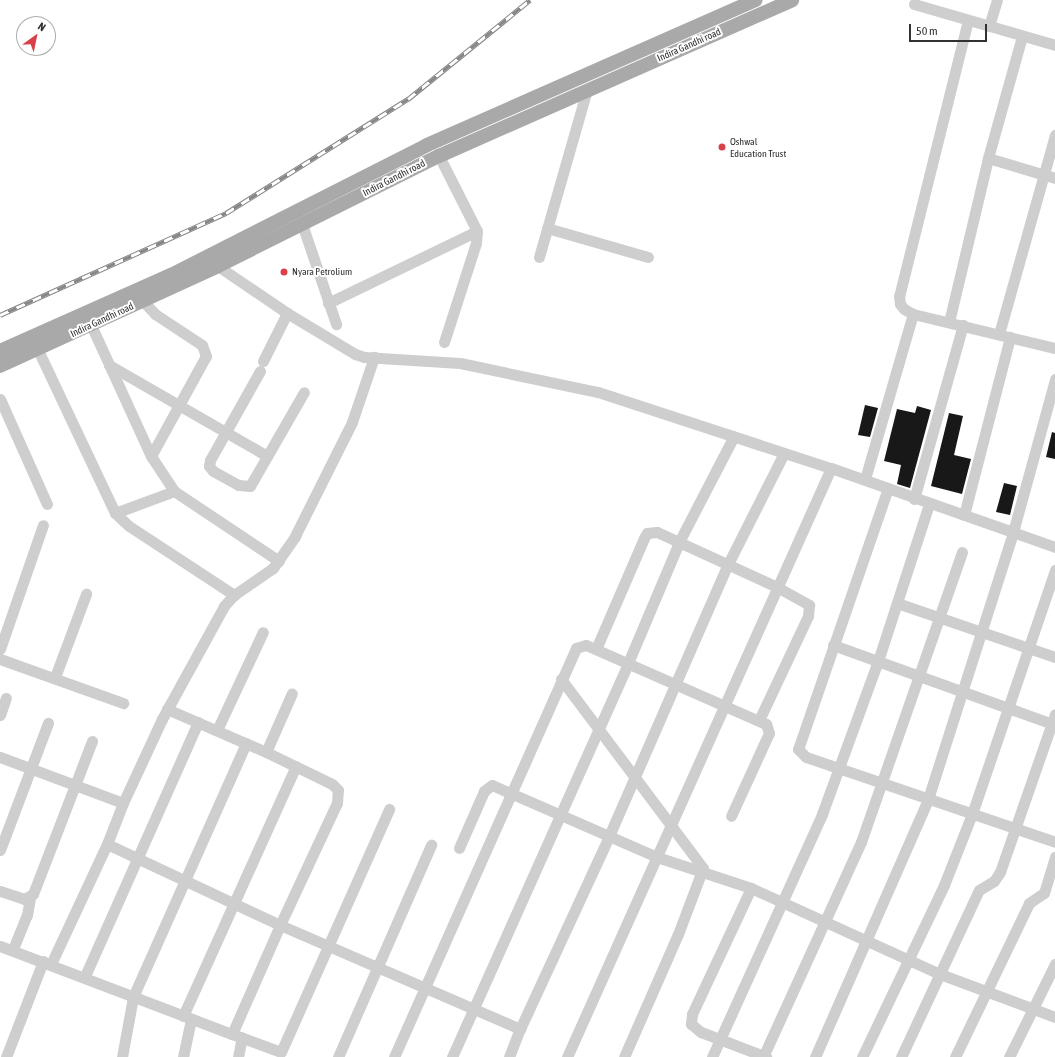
<!DOCTYPE html>
<style>
body{margin:0}
#map{position:relative;width:1055px;height:1057px;overflow:hidden;background:#fff;font-family:"Asap Condensed",sans-serif}
div>[style]{position:absolute}
.building>*{inset:0;background:#181818}
.minor>*{height:11px;margin:-5.5px;padding:0 5.5px;transform-origin:5.5px;border-radius:5.5px;background:#cecece}
.major>*{height:14px;margin:-7px;padding:0 7px;transform-origin:7px;border-radius:7px;background:#a9a9a9}
.rail>*{height:4.5px;margin-top:-2.25px;transform-origin:0;background:repeating-linear-gradient(90deg,#fff 0 9px,#868686 0 18px);box-sizing:border-box;border-block:1px solid #868686}
.dots>*{width:11px;height:11px;translate:-50% -50%;box-sizing:border-box;border:2px solid #fff;border-radius:50%}
span{translate:-50% -50%;white-space:nowrap;text-align:center;line-height:1.15;-webkit-text-stroke:4px #fff;paint-order:stroke}
.street-label{font-size:10px;color:#313131}
.poi-label{font-size:10px;color:#313131}
.left{translate:0 -50%;text-align:left}
.north{position:absolute;left:16px;top:16px;width:40px;height:40px;box-sizing:border-box;background:#fff;border:1px solid #adadad;border-radius:50%;rotate:33deg;font-size:11px;font-weight:700;line-height:16px;text-align:center;color:#313131}
.north::after{content:'';display:block;margin:auto;width:14px;height:18px;background:#da4047;clip-path:polygon(50% 0,100% 100%,50% 72%,0 100%)}
.scale{position:absolute;left:909px;top:24px;width:78px;height:18px;box-sizing:border-box;border:2px solid #313131;border-top:0;padding-left:5px;font-size:12px;line-height:14px;white-space:nowrap;color:#313131;-webkit-text-stroke:3px #fff;paint-order:stroke}
</style>
<div id="map">
<div class="building">
<div style="clip-path:polygon(865px 405px,878px 408px,870px 437px,858px 435px)"></div>
<div style="clip-path:polygon(917px 406px,931px 410px,910px 488px,897px 484px,901px 465px,884px 461px,897px 409px,915px 413px)"></div>
<div style="clip-path:polygon(949px 413px,963px 416px,954px 455px,971px 459px,962px 494px,931px 486px)"></div>
<div style="clip-path:polygon(1052px 432px,1055px 433px,1055px 459px,1046px 457px)"></div>
<div style="clip-path:polygon(1004px 483px,1017px 486px,1010px 515px,996px 512px)"></div>
</div>
<div class="minor">
<div style="left:914px;top:4px;width:147px;rotate:16.2deg"></div>
<div style="left:968px;top:20px;width:284px;rotate:104deg"></div>
<div style="left:899px;top:296px;width:8px;rotate:83deg"></div>
<div style="left:900px;top:304px;width:6px;rotate:51deg"></div>
<div style="left:904px;top:309px;width:10px;rotate:29deg"></div>
<div style="left:913px;top:314px;width:146px;rotate:13.5deg"></div>
<div style="left:989px;top:26px;width:27px;rotate:-73deg"></div>
<div style="left:439px;top:156px;width:84px;rotate:63.1deg"></div>
<div style="left:477px;top:231px;width:12px;rotate:95deg"></div>
<div style="left:476px;top:243px;width:104px;rotate:107.9deg"></div>
<div style="left:988px;top:158px;width:70px;rotate:16.6deg"></div>
<div style="left:302px;top:224px;width:106px;rotate:71.2deg"></div>
<div style="left:547px;top:228px;width:105px;rotate:16deg"></div>
<div style="left:539px;top:257px;width:174px;rotate:-74deg"></div>
<div style="left:212px;top:262px;width:91px;rotate:34.2deg"></div>
<div style="left:287px;top:313px;width:79px;rotate:31.1deg"></div>
<div style="left:355px;top:354px;width:9px;rotate:18deg"></div>
<div style="left:364px;top:357px;width:96px;rotate:3.6deg"></div>
<div style="left:460px;top:363px;width:141px;rotate:11.9deg"></div>
<div style="left:598px;top:392px;width:245px;rotate:18.1deg"></div>
<div style="left:831px;top:468px;width:238px;rotate:19.4deg"></div>
<div style="left:143px;top:301px;width:18px;rotate:47deg"></div>
<div style="left:155px;top:314px;width:56px;rotate:33.4deg"></div>
<div style="left:202px;top:345px;width:12px;rotate:70deg"></div>
<div style="left:206px;top:356px;width:114px;rotate:118.8deg"></div>
<div style="left:328px;top:303px;width:165px;rotate:-25.8deg"></div>
<div style="left:949px;top:322px;width:169px;rotate:-76.6deg"></div>
<div style="left:988px;top:158px;width:127px;rotate:-74.4deg"></div>
<div style="left:91px;top:325px;width:144px;rotate:65.4deg"></div>
<div style="left:151px;top:456px;width:42px;rotate:56.7deg"></div>
<div style="left:174px;top:491px;width:126px;rotate:33.7deg"></div>
<div style="left:999px;top:334px;width:207px;rotate:-74.3deg"></div>
<div style="left:38px;top:350px;width:180px;rotate:64.7deg"></div>
<div style="left:115px;top:513px;width:19px;rotate:43deg"></div>
<div style="left:129px;top:526px;width:126px;rotate:33.3deg"></div>
<div style="left:263px;top:361px;width:54px;rotate:-63.4deg"></div>
<div style="left:109px;top:365px;width:182px;rotate:29.9deg"></div>
<div style="left:260px;top:371px;width:102px;rotate:119.3deg"></div>
<div style="left:210px;top:460px;width:6px;rotate:99deg"></div>
<div style="left:209px;top:466px;width:6px;rotate:51deg"></div>
<div style="left:213px;top:471px;width:29px;rotate:29deg"></div>
<div style="left:238px;top:485px;width:12px;rotate:5deg"></div>
<div style="left:250px;top:486px;width:108px;rotate:-60.1deg"></div>
<div style="left:0;top:399px;width:115px;rotate:65.9deg"></div>
<div style="left:865px;top:479px;width:172px;rotate:-73.8deg"></div>
<div style="left:888px;top:488px;width:276px;rotate:109deg"></div>
<div style="left:798px;top:749px;width:11px;rotate:45deg"></div>
<div style="left:806px;top:757px;width:263px;rotate:18.8deg"></div>
<div style="left:914px;top:499px;width:181px;rotate:-74.3deg"></div>
<div style="left:115px;top:513px;width:63px;rotate:-20.4deg"></div>
<div style="left:964px;top:515px;width:184px;rotate:-75.5deg"></div>
<div style="left:897px;top:603px;width:167px;rotate:18.9deg"></div>
<div style="left:833px;top:645px;width:236px;rotate:19.8deg"></div>
<div style="left:0;top:649px;width:131px;rotate:-70.9deg"></div>
<div style="left:596px;top:649px;width:121px;rotate:-66.6deg"></div>
<div style="left:644px;top:538px;width:6px;rotate:-59deg"></div>
<div style="left:647px;top:533px;width:10px;rotate:-6deg"></div>
<div style="left:657px;top:532px;width:132px;rotate:24.6deg"></div>
<div style="left:777px;top:587px;width:37px;rotate:29deg"></div>
<div style="left:809px;top:605px;width:11px;rotate:95deg"></div>
<div style="left:808px;top:616px;width:115px;rotate:115.2deg"></div>
<div style="left:0;top:659px;width:131px;rotate:19.7deg"></div>
<div style="left:55px;top:677px;width:89px;rotate:-69.5deg"></div>
<div style="left:561px;top:679px;width:236px;rotate:53.1deg"></div>
<div style="left:703px;top:868px;width:71px;rotate:110.7deg"></div>
<div style="left:678px;top:934px;width:134px;rotate:113.7deg"></div>
<div style="left:0;top:715px;width:18px;rotate:-71deg"></div>
<div style="left:217px;top:730px;width:108px;rotate:-64.9deg"></div>
<div style="left:266px;top:752px;width:64px;rotate:-66.2deg"></div>
<div style="left:0;top:757px;width:131px;rotate:20.5deg"></div>
<div style="left:123px;top:803px;width:44px;rotate:111.3deg"></div>
<div style="left:123px;top:803px;width:93px;rotate:-65.1deg"></div>
<div style="left:162px;top:719px;width:129px;rotate:-61.2deg"></div>
<div style="left:224px;top:606px;width:15px;rotate:-48deg"></div>
<div style="left:234px;top:595px;width:47px;rotate:-34.7deg"></div>
<div style="left:273px;top:568px;width:39px;rotate:-55deg"></div>
<div style="left:295px;top:536px;width:127px;rotate:-63.4deg"></div>
<div style="left:352px;top:422px;width:69px;rotate:-71.3deg"></div>
<div style="left:459px;top:848px;width:62px;rotate:-66.3deg"></div>
<div style="left:484px;top:791px;width:10px;rotate:-37deg"></div>
<div style="left:492px;top:785px;width:180px;rotate:23.6deg"></div>
<div style="left:657px;top:857px;width:99px;rotate:18.3deg"></div>
<div style="left:751px;top:888px;width:208px;rotate:24.5deg"></div>
<div style="left:940px;top:974px;width:123px;rotate:20.5deg"></div>
<div style="left:0;top:850px;width:136px;rotate:-69.3deg"></div>
<div style="left:751px;top:888px;width:139px;rotate:115.1deg"></div>
<div style="left:692px;top:1014px;width:10px;rotate:96deg"></div>
<div style="left:691px;top:1024px;width:13px;rotate:39deg"></div>
<div style="left:701px;top:1032px;width:70px;rotate:21deg"></div>
<div style="left:0;top:891px;width:25px;rotate:18deg"></div>
<div style="left:24px;top:899px;width:10px;rotate:-29deg"></div>
<div style="left:33px;top:894px;width:164px;rotate:-68.9deg"></div>
<div style="left:0;top:946px;width:248px;rotate:20.8deg"></div>
<div style="left:232px;top:1034px;width:119px;rotate:-66.2deg"></div>
<div style="left:280px;top:925px;width:262px;rotate:23.4deg"></div>
<div style="left:520px;top:1029px;width:213px;rotate:-65.2deg"></div>
<div style="left:609px;top:836px;width:297px;rotate:-66.4deg"></div>
<div style="left:728px;top:564px;width:124px;rotate:-63.2deg"></div>
<div style="left:13px;top:949px;width:37px;rotate:-68deg"></div>
<div style="left:27px;top:915px;width:17px;rotate:-80deg"></div>
<div style="left:51px;top:964px;width:132px;rotate:-65deg"></div>
<div style="left:107px;top:844px;width:191px;rotate:25.1deg"></div>
<div style="left:280px;top:925px;width:135px;rotate:-65deg"></div>
<div style="left:337px;top:803px;width:13px;rotate:-86deg"></div>
<div style="left:338px;top:790px;width:8px;rotate:-135deg"></div>
<div style="left:332px;top:784px;width:73px;rotate:-154.1deg"></div>
<div style="left:266px;top:752px;width:108px;rotate:-156.5deg"></div>
<div style="left:85px;top:976px;width:278px;rotate:-66deg"></div>
<div style="left:183px;top:1016px;width:274px;rotate:-65.7deg"></div>
<div style="left:232px;top:1034px;width:52px;rotate:20.2deg"></div>
<div style="left:281px;top:1052px;width:266px;rotate:-66deg"></div>
<div style="left:6px;top:1057px;width:103px;rotate:-68.9deg"></div>
<div style="left:122px;top:1057px;width:61px;rotate:-79.6deg"></div>
<div style="left:133px;top:997px;width:278px;rotate:-66deg"></div>
<div style="left:183px;top:1057px;width:39px;rotate:-78deg"></div>
<div style="left:238px;top:1057px;width:20px;rotate:-79deg"></div>
<div style="left:338px;top:1057px;width:232px;rotate:-66.3deg"></div>
<div style="left:394px;top:1057px;width:448px;rotate:-66deg"></div>
<div style="left:576px;top:648px;width:10px;rotate:-17deg"></div>
<div style="left:586px;top:645px;width:197px;rotate:23.7deg"></div>
<div style="left:766px;top:724px;width:9px;rotate:72deg"></div>
<div style="left:769px;top:733px;width:91px;rotate:114.6deg"></div>
<div style="left:452px;top:1057px;width:432px;rotate:-65.9deg"></div>
<div style="left:628px;top:663px;width:131px;rotate:-67.1deg"></div>
<div style="left:679px;top:542px;width:119px;rotate:-62.6deg"></div>
<div style="left:509px;top:1057px;width:30px;rotate:-69deg"></div>
<div style="left:567px;top:1057px;width:645px;rotate:-65.86deg"></div>
<div style="left:712px;top:1057px;width:267px;rotate:-65.6deg"></div>
<div style="left:822px;top:814px;width:163px;rotate:-69.9deg"></div>
<div style="left:878px;top:661px;width:165px;rotate:-72deg"></div>
<div style="left:763px;top:1057px;width:236px;rotate:-65.5deg"></div>
<div style="left:861px;top:842px;width:307px;rotate:-70.8deg"></div>
<div style="left:815px;top:1057px;width:282px;rotate:-66.3deg"></div>
<div style="left:928px;top:799px;width:280px;rotate:-72.3deg"></div>
<div style="left:1013px;top:532px;width:159px;rotate:-74.6deg"></div>
<div style="left:862px;top:1057px;width:191px;rotate:-64.5deg"></div>
<div style="left:944px;top:885px;width:76px;rotate:-68.5deg"></div>
<div style="left:972px;top:814px;width:258px;rotate:-71.2deg"></div>
<div style="left:901px;top:1057px;width:184px;rotate:-65deg"></div>
<div style="left:979px;top:890px;width:17px;rotate:-31deg"></div>
<div style="left:994px;top:881px;width:11px;rotate:-56deg"></div>
<div style="left:1000px;top:872px;width:167px;rotate:-70.8deg"></div>
<div style="left:955px;top:1057px;width:171px;rotate:-64.3deg"></div>
<div style="left:1029px;top:903px;width:18px;rotate:-34deg"></div>
<div style="left:1044px;top:893px;width:38px;rotate:-73deg"></div>
<div style="left:1009px;top:1057px;width:104px;rotate:-63.7deg"></div>
</div>
<div class="major">
<div style="left:0;top:351px;width:187px;rotate:-24deg"></div>
<div style="left:171px;top:275px;width:287px;rotate:-26.9deg"></div>
<div style="left:427px;top:145px;width:359px;rotate:-23.8deg"></div>
<div style="left:0;top:366px;width:240px;rotate:-24.6deg"></div>
<div style="left:218px;top:266px;width:247px;rotate:-26.5deg"></div>
<div style="left:439px;top:156px;width:386px;rotate:-23.8deg"></div>
</div>
<div class="rail">
<div style="left:0;top:315px;width:248px;rotate:-24.3deg"></div>
<div style="left:226px;top:213px;width:215px;rotate:-32.1deg"></div>
<div style="left:408px;top:99px;width:157px;rotate:-39.1deg"></div>
</div>
<div class="dots">
<div style="left:722px;top:147px;background:#da4047"></div>
<div style="left:284px;top:272px;background:#da4047"></div>
</div>
<div class="street-label">
<span style="left:689px;top:45px;rotate:-24deg">Indira Gandhi road</span>
<span style="left:394px;top:178px;rotate:-27deg">Indira Gandhi road</span>
<span style="left:102px;top:320px;rotate:-25deg">Indira Gandhi road</span>
</div>
<div class="poi-label">
<span class="left" style="left:730px;top:147px">Oshwal<br>Education Trust</span>
<span class="left" style="left:292px;top:272px">Nyara Petrolium</span>
</div>
<div class="north">N</div>
<div class="scale">50 m</div>
</div>
